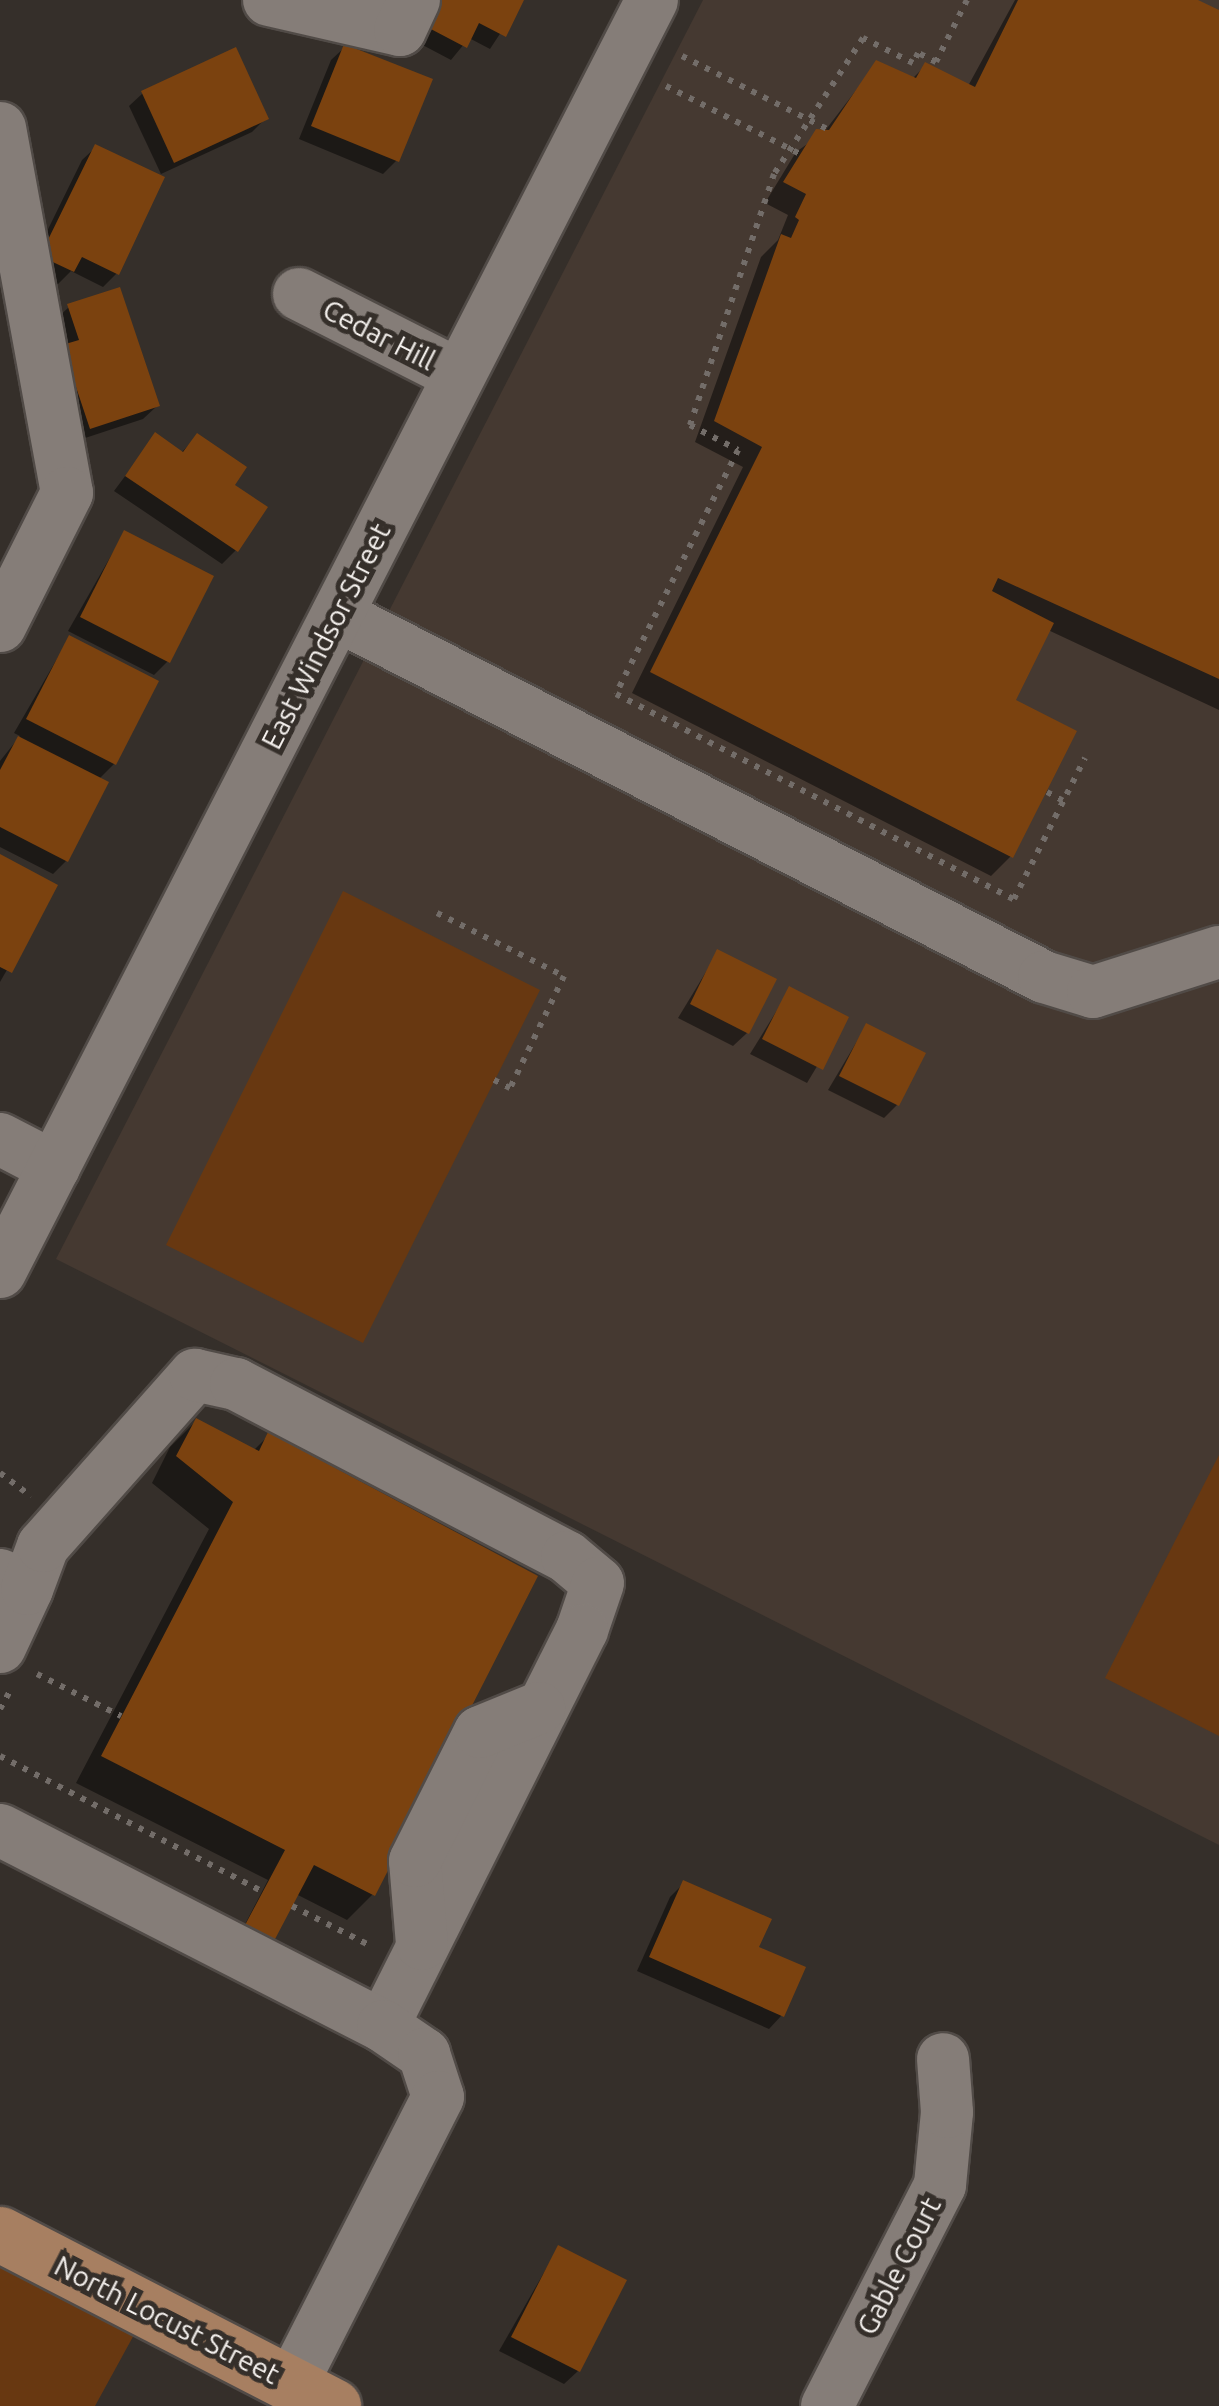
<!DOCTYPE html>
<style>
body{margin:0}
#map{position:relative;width:1219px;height:2406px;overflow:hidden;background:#352f2a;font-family:Ubuntu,sans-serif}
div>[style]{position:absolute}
.built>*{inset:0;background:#453931}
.green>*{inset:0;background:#683811}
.shadow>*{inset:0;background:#0007}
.building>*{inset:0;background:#7b420f}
.path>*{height:6px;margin-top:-3px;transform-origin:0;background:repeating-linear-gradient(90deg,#736d69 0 5px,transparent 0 13px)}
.roads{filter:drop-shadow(2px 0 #514b47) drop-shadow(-2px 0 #514b47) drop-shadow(0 2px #514b47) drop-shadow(0 -2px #514b47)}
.minor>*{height:52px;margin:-26px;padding:0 26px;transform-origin:26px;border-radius:26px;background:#857d78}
.major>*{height:55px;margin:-27.5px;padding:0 27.5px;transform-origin:27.5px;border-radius:27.5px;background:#a77f61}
span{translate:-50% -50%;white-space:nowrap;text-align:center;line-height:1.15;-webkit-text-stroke:10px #352f2a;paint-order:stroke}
.street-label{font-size:28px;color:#f4f0ed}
</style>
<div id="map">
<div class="built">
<div style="clip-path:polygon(703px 0,1219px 0,1219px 1845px,56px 1259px)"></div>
</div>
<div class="green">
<div style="clip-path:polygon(343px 891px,540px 990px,363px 1343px,166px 1245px)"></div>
<div style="clip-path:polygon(1219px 1455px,1219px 1736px,1105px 1678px)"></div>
<div style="clip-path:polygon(0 2265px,135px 2333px,95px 2406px,0 2406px)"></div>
</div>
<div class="shadow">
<div style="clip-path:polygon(436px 0,522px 0,490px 49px,469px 38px,451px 60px,415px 41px)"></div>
<div style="clip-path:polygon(1015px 0,1193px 0,1219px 13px,1219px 710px,1048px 630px,1012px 701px,1011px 856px,991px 876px,632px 693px,743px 467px,695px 442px,761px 257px,778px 240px,788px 215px,765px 203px,796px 152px,824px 132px,877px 63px,912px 79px,926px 65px,968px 86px)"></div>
<div style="clip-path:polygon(345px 47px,397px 160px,383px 174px,299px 139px,331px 60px)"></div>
<div style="clip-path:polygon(143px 93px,266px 118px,252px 132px,161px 174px,129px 106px)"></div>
<div style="clip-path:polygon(96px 147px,117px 273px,103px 287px,71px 271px,58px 284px,28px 270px,82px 160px)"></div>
<div style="clip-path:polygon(69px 307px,157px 406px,143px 419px,76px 441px,55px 320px)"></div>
<div style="clip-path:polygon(155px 436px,181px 453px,197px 436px,236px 550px,222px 564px,114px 491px)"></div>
<div style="clip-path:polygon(124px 533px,168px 661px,154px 675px,68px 631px)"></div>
<div style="clip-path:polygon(69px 638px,114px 764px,98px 780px,66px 861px,53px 874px,0 847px,0 761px,20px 736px,14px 733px)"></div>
<div style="clip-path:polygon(0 857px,55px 886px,0 982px)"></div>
<div style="clip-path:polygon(718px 952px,747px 1033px,733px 1046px,678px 1018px)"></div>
<div style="clip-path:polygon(790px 989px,846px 1018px,807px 1083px,750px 1054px)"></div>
<div style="clip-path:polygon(866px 1026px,897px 1105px,884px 1118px,828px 1090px)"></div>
<div style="clip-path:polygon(196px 1421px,253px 1451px,268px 1436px,373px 1894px,347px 1920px,296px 1894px,272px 1939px,241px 1932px,268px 1880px,76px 1783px,209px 1529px,152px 1483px,170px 1447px)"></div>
<div style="clip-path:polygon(684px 1883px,756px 1949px,782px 2015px,769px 2029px,637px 1971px,670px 1897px)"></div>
<div style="clip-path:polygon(558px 2248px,578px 2371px,564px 2384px,499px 2351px)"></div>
</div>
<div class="building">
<div style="clip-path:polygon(441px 0,524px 0,506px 37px,479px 23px,467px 48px,427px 27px)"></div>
<div style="clip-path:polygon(1018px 0,1198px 0,1219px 10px,1219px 679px,998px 578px,992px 591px,1054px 623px,1016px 700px,1077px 731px,1013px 858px,650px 672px,762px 447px,714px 421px,781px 234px,791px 238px,799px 220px,795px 217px,806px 194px,783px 182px,816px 129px,829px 130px,876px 60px,916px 78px,925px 62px,975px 87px)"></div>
<div style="clip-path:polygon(344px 44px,433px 79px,399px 162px,311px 126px)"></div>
<div style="clip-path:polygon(236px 47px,269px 119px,174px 163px,141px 91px)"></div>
<div style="clip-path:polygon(95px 144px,165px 177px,119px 275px,82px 257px,74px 272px,40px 256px)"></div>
<div style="clip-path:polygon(120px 287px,160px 406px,90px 429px,62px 345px,79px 340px,67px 304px)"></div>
<div style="clip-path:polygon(155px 432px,183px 452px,197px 433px,247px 467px,235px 485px,268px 507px,238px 552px,125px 476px)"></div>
<div style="clip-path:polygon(124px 530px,214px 576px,170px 663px,80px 617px)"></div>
<div style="clip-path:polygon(69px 635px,159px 681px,116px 765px,26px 719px)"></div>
<div style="clip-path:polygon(18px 736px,109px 782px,68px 862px,0 827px,0 770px)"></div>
<div style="clip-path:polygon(0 854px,58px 885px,12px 973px,0 967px)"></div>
<div style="clip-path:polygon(717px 949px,777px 979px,749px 1034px,690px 1004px)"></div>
<div style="clip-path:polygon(789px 986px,849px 1017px,823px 1070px,762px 1039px)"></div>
<div style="clip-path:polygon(866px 1023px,926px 1053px,899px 1106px,839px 1076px)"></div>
<div style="clip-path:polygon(196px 1418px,259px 1451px,268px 1432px,538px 1576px,375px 1896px,314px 1865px,274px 1941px,245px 1925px,285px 1850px,101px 1756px,233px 1502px,176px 1456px)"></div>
<div style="clip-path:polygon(683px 1880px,772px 1919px,759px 1947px,806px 1967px,784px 2017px,649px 1957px)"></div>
<div style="clip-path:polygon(558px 2245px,627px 2280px,580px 2372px,511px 2337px)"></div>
</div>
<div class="path">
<div style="left:967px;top:0;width:69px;rotate:116.6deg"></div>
<div style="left:936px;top:62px;width:20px;rotate:-153deg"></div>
<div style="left:918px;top:53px;width:11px;rotate:117deg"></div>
<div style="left:913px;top:63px;width:56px;rotate:-153.4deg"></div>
<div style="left:863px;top:38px;width:163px;rotate:123.2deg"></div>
<div style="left:774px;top:174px;width:265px;rotate:108.5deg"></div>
<div style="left:690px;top:425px;width:54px;rotate:27.5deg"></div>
<div style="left:738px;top:450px;width:273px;rotate:116.6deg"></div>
<div style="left:616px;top:694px;width:448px;rotate:27.3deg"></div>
<div style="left:1014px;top:899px;width:158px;rotate:-63.3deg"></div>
<div style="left:682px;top:56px;width:165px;rotate:26.7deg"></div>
<div style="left:666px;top:86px;width:150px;rotate:26.9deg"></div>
<div style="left:1047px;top:792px;width:18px;rotate:29deg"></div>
<div style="left:437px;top:913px;width:142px;rotate:26.4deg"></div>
<div style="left:564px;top:976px;width:124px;rotate:115.7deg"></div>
<div style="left:510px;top:1088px;width:18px;rotate:-153deg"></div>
<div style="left:0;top:1473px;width:39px;rotate:37deg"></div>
<div style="left:37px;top:1674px;width:94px;rotate:26.6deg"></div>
<div style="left:0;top:1709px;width:23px;rotate:-61deg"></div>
<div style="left:0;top:1756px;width:295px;rotate:27.3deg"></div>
<div style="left:292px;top:1906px;width:89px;rotate:26.9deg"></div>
</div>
<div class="roads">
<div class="minor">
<div style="left:269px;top:0;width:134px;rotate:12.9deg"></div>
<div style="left:400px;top:30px;width:33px;rotate:-65deg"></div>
<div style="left:0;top:128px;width:371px;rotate:79.6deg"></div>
<div style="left:67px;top:493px;width:149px;rotate:116.7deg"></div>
<div style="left:299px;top:294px;width:179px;rotate:26.9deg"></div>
<div style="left:337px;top:615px;width:794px;rotate:27.11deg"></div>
<div style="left:1044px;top:977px;width:51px;rotate:17deg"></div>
<div style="left:1093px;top:992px;width:132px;rotate:-17.6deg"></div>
<div style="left:0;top:1139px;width:61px;rotate:27.4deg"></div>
<div style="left:0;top:1272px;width:1429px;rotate:-62.86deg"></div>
<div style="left:0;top:1575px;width:30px;rotate:27deg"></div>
<div style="left:27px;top:1589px;width:64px;rotate:115deg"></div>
<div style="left:27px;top:1589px;width:46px;rotate:-69.6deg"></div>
<div style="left:43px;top:1546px;width:229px;rotate:-48.4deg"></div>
<div style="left:195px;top:1375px;width:42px;rotate:12.4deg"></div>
<div style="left:236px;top:1384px;width:373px;rotate:27.6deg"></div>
<div style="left:567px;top:1557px;width:40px;rotate:40deg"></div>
<div style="left:598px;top:1583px;width:50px;rotate:108.8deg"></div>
<div style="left:582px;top:1630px;width:443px;rotate:116.7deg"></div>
<div style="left:0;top:1830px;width:430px;rotate:27.1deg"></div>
<div style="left:383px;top:2026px;width:50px;rotate:34.3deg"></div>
<div style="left:424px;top:2054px;width:45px;rotate:72deg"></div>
<div style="left:438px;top:2097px;width:322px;rotate:117deg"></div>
<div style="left:422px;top:1944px;width:83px;rotate:-94.8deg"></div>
<div style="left:415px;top:1861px;width:144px;rotate:-63.3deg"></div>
<div style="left:480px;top:1732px;width:64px;rotate:-22.1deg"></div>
<div style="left:827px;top:2406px;width:248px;rotate:-62.9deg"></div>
<div style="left:940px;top:2185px;width:73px;rotate:-84.5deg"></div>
<div style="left:947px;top:2112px;width:53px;rotate:-94.3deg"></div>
</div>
<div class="major">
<div style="left:0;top:2234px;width:375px;rotate:27.3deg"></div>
</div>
</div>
<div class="street-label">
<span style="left:379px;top:335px;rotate:27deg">Cedar Hill</span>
<span style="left:326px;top:636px;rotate:-63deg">East Windsor Street</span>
<span style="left:899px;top:2266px;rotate:-63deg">Gable Court</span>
<span style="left:167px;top:2320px;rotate:27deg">North Locust Street</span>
</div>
</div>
